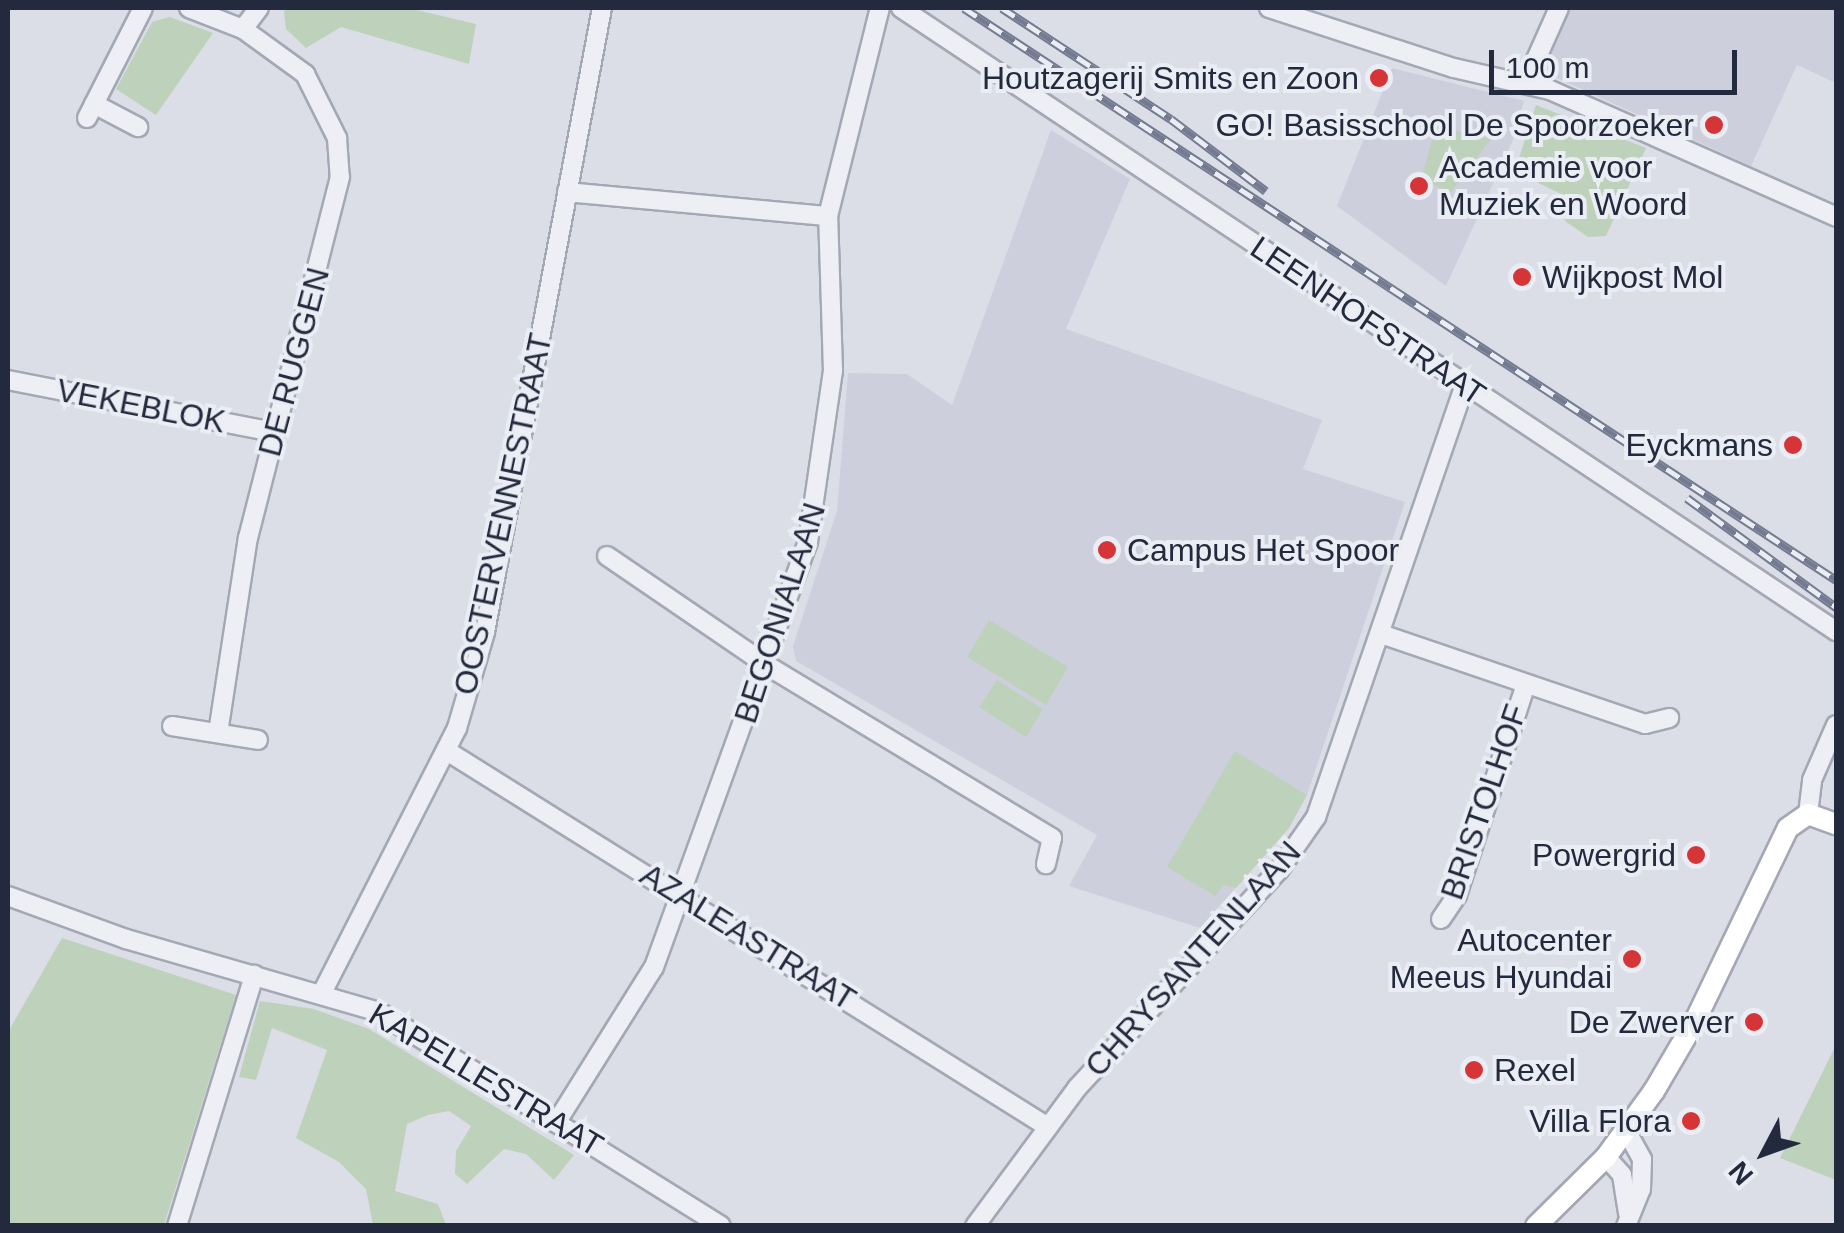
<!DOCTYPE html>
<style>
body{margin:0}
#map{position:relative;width:1844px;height:1233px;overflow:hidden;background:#dbdee7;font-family:Arial,sans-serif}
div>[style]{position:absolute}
.built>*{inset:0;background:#cdd0dc}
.green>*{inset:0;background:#bed1bb}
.roads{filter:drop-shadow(2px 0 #a4a8b4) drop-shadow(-2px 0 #a4a8b4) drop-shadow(0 2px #a4a8b4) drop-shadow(0 -2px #a4a8b4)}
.minor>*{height:18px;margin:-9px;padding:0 9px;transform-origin:9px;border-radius:9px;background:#eeeff5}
.major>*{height:20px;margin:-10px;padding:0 10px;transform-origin:10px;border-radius:10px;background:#fff}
.rail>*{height:9px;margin-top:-4.5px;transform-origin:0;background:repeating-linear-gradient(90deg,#eaedf4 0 15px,#747b91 0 30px);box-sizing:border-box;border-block:2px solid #747b91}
.dots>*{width:28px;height:28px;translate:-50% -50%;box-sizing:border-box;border:5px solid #eaedf4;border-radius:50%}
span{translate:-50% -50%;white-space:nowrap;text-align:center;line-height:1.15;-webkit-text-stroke:8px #eaedf4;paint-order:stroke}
.poi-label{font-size:32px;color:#242a3d}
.right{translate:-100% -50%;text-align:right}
.left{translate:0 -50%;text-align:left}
.street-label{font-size:32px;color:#242a3d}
.frame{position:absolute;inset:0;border:10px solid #242a3d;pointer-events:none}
.north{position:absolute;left:1714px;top:1103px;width:100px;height:100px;-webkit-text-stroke:8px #eaedf4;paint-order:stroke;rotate:229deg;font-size:28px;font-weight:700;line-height:40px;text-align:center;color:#242a3d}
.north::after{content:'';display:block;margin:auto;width:35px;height:45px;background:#242a3d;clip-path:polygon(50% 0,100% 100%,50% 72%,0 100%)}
.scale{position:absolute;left:1489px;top:50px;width:248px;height:45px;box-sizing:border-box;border:5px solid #242a3d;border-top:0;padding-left:12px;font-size:30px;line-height:35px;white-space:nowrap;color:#242a3d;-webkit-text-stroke:8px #eaedf4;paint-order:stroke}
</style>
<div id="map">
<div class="built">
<div style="clip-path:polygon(1571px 8px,1836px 8px,1836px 83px,1797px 65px,1751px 166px,1544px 72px,1543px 62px)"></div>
<div style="clip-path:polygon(1392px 68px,1524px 101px,1513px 140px,1446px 286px,1337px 206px)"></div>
<div style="clip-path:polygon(1051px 130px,1130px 179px,1066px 329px,1322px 420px,1303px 469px,1405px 502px,1307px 795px,1289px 828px,1200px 928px,1069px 886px,1097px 835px,796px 661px,793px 646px,837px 511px,848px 373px,907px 374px,952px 405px)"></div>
</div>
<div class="green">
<div style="clip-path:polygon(291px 8px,408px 8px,476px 24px,469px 64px,341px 27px,306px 48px,286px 29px,284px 11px)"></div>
<div style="clip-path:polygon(170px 17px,213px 33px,156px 115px,116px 89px,152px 22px)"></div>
<div style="clip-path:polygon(1536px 105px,1646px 148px,1606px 236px,1588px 237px,1565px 221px,1565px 196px,1520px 174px,1511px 183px)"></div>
<div style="clip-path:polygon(1436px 126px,1491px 139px,1451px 192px,1421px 179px)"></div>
<div style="clip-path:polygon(989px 620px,1068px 667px,1046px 705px,967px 657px)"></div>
<div style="clip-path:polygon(997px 680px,1043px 709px,1026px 737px,979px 707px)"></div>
<div style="clip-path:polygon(1235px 751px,1307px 795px,1289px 828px,1236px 888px,1224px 885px,1215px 896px,1167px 867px)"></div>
<div style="clip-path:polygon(62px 938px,236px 995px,164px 1225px,8px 1225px,8px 1032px)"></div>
<div style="clip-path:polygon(260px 1001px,314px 1009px,369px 1029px,574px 1155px,554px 1180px,526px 1154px,504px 1149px,467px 1184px,455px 1174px,456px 1151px,471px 1126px,449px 1111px,428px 1115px,407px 1124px,395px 1191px,438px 1204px,446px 1225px,373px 1225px,366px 1189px,339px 1162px,296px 1138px,327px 1050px,272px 1028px,256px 1080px,239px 1077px)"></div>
<div style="clip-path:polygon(1836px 1045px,1836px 1180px,1780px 1158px)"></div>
</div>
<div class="roads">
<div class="minor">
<div style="left:189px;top:8px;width:58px;rotate:21.3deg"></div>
<div style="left:243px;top:29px;width:77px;rotate:36deg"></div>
<div style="left:305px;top:74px;width:72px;rotate:63.4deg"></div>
<div style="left:337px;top:138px;width:39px;rotate:86deg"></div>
<div style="left:340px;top:177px;width:372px;rotate:104.3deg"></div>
<div style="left:248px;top:537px;width:198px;rotate:98.7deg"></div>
<div style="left:901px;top:8px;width:1124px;rotate:33.68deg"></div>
<div style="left:1269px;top:8px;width:194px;rotate:18deg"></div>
<div style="left:1454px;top:68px;width:98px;rotate:12.9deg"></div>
<div style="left:1550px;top:90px;width:313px;rotate:23.9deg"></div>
<div style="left:243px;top:29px;width:26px;rotate:-53deg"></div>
<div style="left:1526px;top:82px;width:81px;rotate:-66deg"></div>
<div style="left:94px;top:104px;width:50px;rotate:27.6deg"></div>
<div style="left:87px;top:118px;width:123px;rotate:-63deg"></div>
<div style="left:567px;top:192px;width:262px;rotate:5.3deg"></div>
<div style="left:8px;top:380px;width:271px;rotate:11.1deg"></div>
<div style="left:607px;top:556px;width:195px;rotate:34.3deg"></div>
<div style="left:768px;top:666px;width:332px;rotate:31.2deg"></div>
<div style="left:1052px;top:838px;width:27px;rotate:103deg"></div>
<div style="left:1381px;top:634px;width:279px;rotate:18.8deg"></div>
<div style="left:1645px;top:724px;width:25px;rotate:-14deg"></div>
<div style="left:172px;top:726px;width:87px;rotate:9.2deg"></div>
<div style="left:447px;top:751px;width:709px;rotate:32.03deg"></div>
<div style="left:1808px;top:814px;width:34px;rotate:-83deg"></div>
<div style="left:1812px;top:780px;width:60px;rotate:-66.4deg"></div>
<div style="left:8px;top:896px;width:126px;rotate:20deg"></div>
<div style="left:126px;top:939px;width:263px;rotate:16.1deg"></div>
<div style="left:379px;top:1012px;width:403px;rotate:32deg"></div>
<div style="left:1441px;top:919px;width:29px;rotate:-56deg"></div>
<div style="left:1457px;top:895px;width:222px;rotate:-71.9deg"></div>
<div style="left:322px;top:993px;width:297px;rotate:-63deg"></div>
<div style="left:457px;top:728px;width:100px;rotate:-73.7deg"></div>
<div style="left:485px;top:632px;width:635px;rotate:-79.38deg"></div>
<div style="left:556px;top:1123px;width:184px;rotate:-57.9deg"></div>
<div style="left:654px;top:967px;width:452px;rotate:-70.1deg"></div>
<div style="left:808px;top:542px;width:173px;rotate:-81.7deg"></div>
<div style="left:833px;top:371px;width:155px;rotate:-91.8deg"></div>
<div style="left:828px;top:216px;width:214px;rotate:-76deg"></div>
<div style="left:1606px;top:1157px;width:24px;rotate:48deg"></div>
<div style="left:1622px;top:1175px;width:39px;rotate:81deg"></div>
<div style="left:177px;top:1226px;width:263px;rotate:-72.9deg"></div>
<div style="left:975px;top:1226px;width:172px;rotate:-53.5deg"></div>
<div style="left:1077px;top:1088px;width:297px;rotate:-47.2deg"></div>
<div style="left:1279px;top:870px;width:65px;rotate:-55.1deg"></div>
<div style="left:1316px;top:817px;width:456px;rotate:-71deg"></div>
<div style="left:1626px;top:1226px;width:40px;rotate:-68deg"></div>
<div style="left:1641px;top:1189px;width:30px;rotate:-88deg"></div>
<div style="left:1642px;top:1159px;width:33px;rotate:-119deg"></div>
</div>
<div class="major">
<div style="left:1536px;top:1226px;width:98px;rotate:-44.6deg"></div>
<div style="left:1606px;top:1157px;width:82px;rotate:-54deg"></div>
<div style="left:1654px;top:1091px;width:81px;rotate:-59.6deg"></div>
<div style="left:1695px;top:1021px;width:214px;rotate:-64.3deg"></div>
<div style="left:1788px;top:828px;width:24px;rotate:-35deg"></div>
<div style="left:1808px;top:814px;width:30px;rotate:20deg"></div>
</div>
</div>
<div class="rail">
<div style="left:964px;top:8px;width:1043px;rotate:33.26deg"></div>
<div style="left:1002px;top:8px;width:202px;rotate:33.3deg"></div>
<div style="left:1171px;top:119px;width:119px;rotate:37.2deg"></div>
<div style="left:1687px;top:498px;width:185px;rotate:36.2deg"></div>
</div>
<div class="dots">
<div style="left:1379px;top:78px;background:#d63537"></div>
<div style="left:1714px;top:125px;background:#d63537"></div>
<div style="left:1419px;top:186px;background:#d63537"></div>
<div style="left:1522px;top:277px;background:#d63537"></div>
<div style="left:1793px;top:445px;background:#d63537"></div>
<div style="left:1107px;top:550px;background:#d63537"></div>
<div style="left:1696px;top:855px;background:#d63537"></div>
<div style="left:1632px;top:959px;background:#d63537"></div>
<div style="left:1754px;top:1022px;background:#d63537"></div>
<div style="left:1474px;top:1070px;background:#d63537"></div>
<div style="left:1691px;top:1121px;background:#d63537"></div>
</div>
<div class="poi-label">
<span class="right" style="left:1359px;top:78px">Houtzagerij Smits en Zoon</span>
<span class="right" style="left:1694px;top:125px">GO! Basisschool De Spoorzoeker</span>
<span class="left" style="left:1439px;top:186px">Academie voor<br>Muziek en Woord</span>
<span class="left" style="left:1542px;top:277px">Wijkpost Mol</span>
<span class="right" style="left:1773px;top:445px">Eyckmans</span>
<span class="left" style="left:1127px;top:550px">Campus Het Spoor</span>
<span class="right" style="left:1676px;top:855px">Powergrid</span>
<span class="right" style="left:1612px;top:959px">Autocenter<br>Meeus Hyundai</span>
<span class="right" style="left:1734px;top:1022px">De Zwerver</span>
<span class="left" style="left:1494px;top:1070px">Rexel</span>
<span class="right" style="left:1671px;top:1121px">Villa Flora</span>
</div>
<div class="street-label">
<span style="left:1368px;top:321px;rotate:34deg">LEENHOFSTRAAT</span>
<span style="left:294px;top:362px;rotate:-75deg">DE RUGGEN</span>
<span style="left:141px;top:406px;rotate:11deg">VEKEBLOK</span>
<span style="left:503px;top:514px;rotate:-78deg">OOSTERVENNESTRAAT</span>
<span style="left:780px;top:613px;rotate:-72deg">BEGONIALAAN</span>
<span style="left:1484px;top:802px;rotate:-71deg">BRISTOLHOF</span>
<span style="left:748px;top:937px;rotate:32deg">AZALEASTRAAT</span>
<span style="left:1193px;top:959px;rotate:-48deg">CHRYSANTENLAAN</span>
<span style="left:486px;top:1080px;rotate:31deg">KAPELLESTRAAT</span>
</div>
<div class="frame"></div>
<div class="north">N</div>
<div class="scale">100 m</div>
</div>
